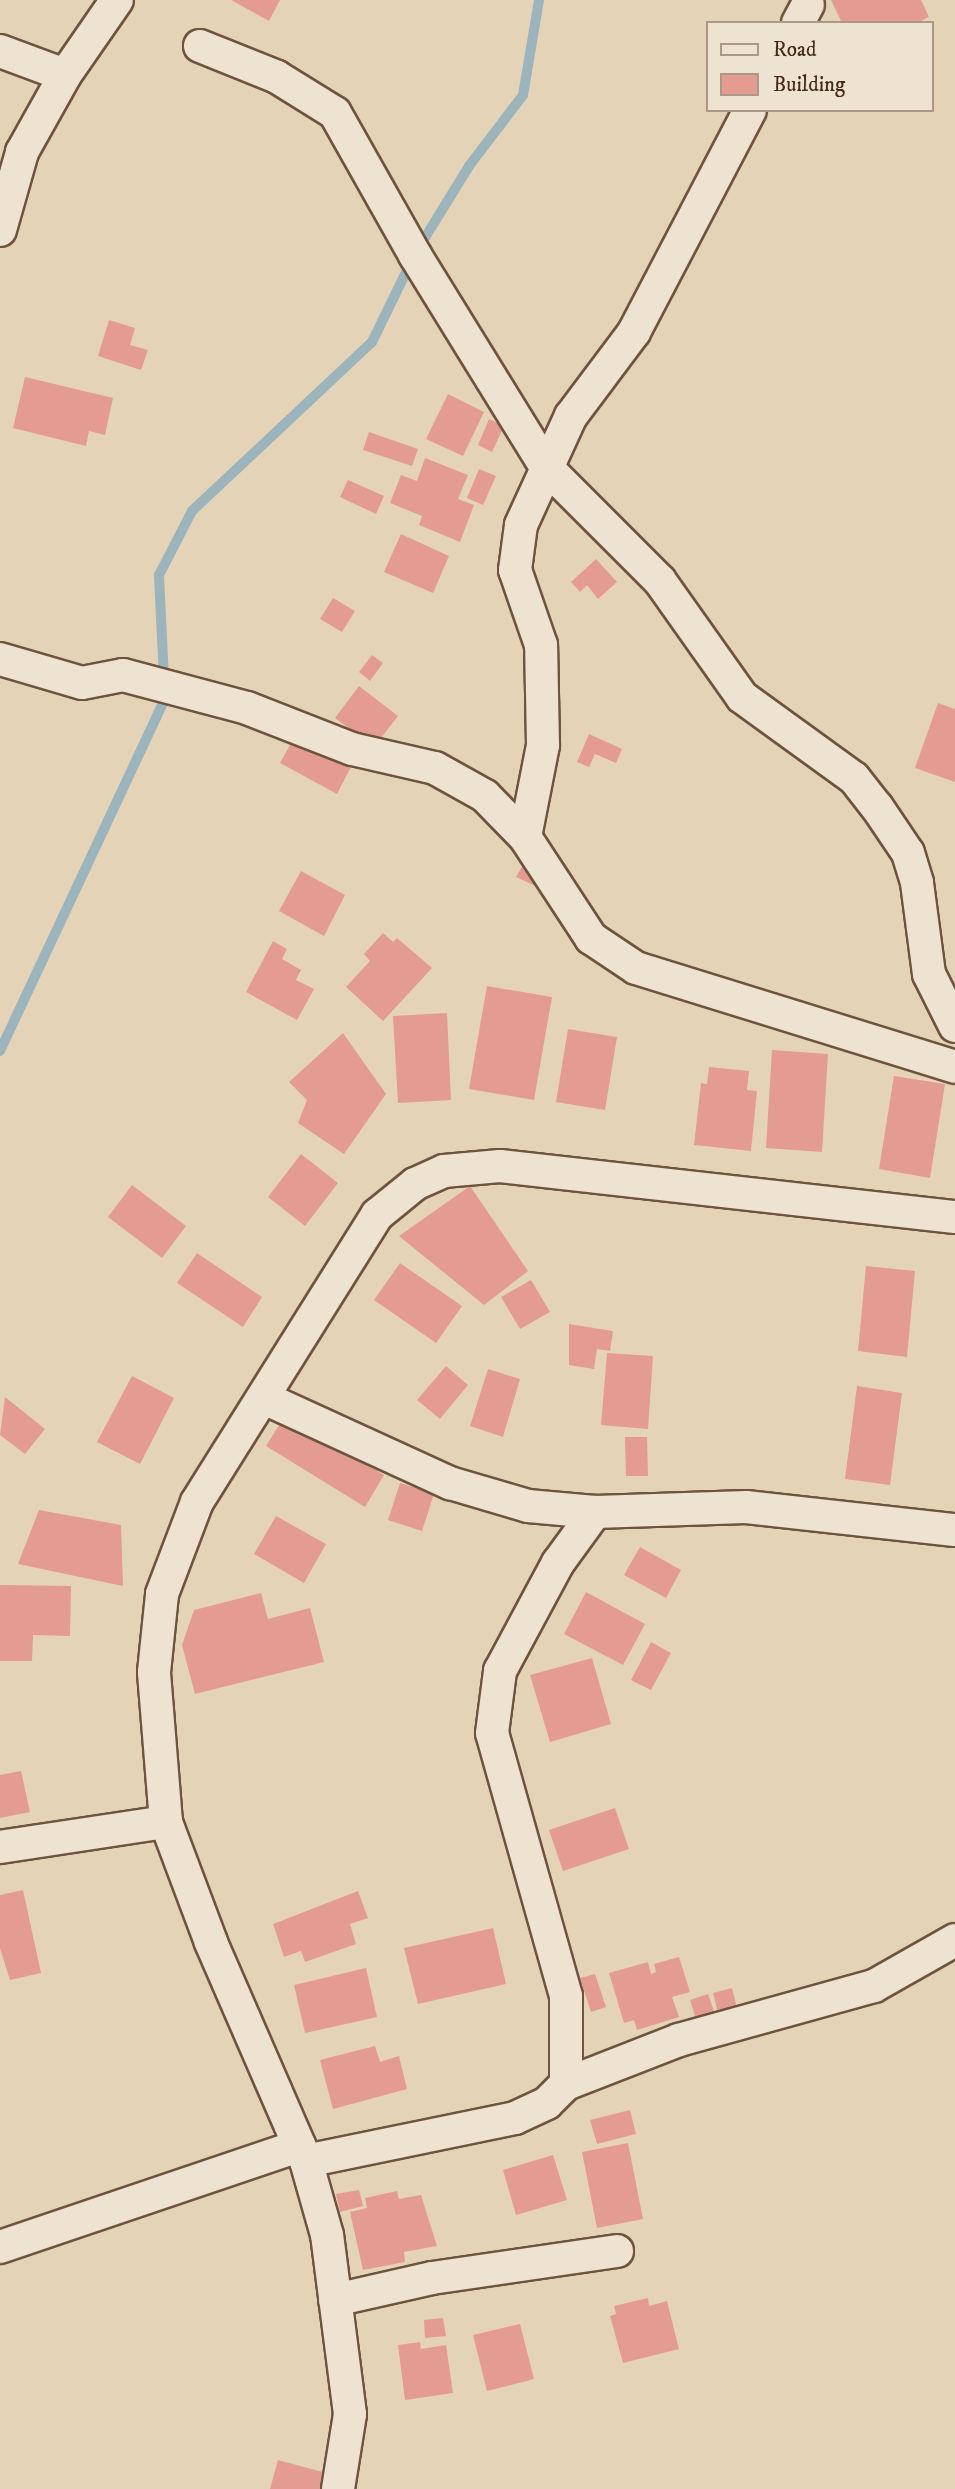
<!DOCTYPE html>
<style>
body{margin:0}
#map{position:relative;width:955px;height:2489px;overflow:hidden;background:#e5d3b8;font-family:"IM FELL DW Pica",serif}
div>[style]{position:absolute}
.stream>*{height:10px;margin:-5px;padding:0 5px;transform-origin:5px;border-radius:5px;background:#9cb4bb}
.building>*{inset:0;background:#e49c92}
.roads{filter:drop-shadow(2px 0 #6e543e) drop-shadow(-2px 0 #6e543e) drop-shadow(0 2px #6e543e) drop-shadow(0 -2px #6e543e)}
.street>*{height:32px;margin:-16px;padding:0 16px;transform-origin:16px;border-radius:16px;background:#eee2d1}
span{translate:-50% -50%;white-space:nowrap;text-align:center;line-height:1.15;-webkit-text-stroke:6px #eee2d1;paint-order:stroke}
.legend{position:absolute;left:706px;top:21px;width:228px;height:91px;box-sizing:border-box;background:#eee2d1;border:2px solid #ab9886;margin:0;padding:9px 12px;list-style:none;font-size:21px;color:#462a16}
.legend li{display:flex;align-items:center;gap:14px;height:35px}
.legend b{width:35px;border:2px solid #ab9886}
</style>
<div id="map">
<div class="stream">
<div style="left:418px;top:249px;width:97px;rotate:-58.4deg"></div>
<div style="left:469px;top:166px;width:89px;rotate:-52.7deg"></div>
<div style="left:523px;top:95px;width:96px;rotate:-80.4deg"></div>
<div style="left:0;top:1051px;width:389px;rotate:-64.9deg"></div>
<div style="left:165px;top:699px;width:124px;rotate:-92.8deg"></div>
<div style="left:159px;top:575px;width:72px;rotate:-62.7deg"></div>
<div style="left:192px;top:511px;width:247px;rotate:-43.2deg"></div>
<div style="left:372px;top:342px;width:89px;rotate:-64deg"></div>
</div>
<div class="building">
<div style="clip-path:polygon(231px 0,280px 0,269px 21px)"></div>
<div style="clip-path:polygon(831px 0,921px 0,929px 17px,917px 23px,842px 23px)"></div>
<div style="clip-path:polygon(109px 320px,135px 328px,130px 345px,148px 350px,141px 370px,98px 356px)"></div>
<div style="clip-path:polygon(25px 377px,113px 398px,105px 435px,89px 431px,86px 446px,13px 428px)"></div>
<div style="clip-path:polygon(448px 394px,484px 412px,463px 456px,426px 439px)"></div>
<div style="clip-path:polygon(489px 419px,504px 426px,492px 452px,478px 445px)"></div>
<div style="clip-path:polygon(369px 432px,418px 449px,412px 466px,363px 450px)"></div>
<div style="clip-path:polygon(425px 458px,468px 475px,458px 499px,474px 505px,460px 542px,419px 525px,422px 516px,390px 503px,401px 475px,417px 481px)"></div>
<div style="clip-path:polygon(479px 469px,496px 476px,483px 505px,467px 498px)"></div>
<div style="clip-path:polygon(348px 480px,384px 496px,376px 514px,340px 497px)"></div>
<div style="clip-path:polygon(401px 534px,449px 556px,433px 593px,384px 572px)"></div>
<div style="clip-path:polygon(596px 559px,617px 582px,598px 599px,587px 585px,580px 592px,571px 582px)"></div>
<div style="clip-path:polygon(333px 598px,355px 611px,342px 632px,320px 619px)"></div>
<div style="clip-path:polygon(372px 655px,383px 663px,370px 681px,359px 672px)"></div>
<div style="clip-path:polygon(359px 686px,398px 716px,374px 747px,335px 718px)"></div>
<div style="clip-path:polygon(938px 703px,955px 709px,955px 782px,915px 768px)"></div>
<div style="clip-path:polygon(296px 734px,352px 765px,337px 794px,280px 763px)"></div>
<div style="clip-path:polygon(589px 734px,622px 749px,616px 763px,595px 754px,589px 767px,577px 762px)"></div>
<div style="clip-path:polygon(527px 858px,544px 890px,516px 877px)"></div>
<div style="clip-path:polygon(301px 871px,345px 895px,324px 936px,279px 911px)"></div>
<div style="clip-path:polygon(383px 933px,393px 942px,397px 938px,432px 968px,383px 1021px,346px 987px,370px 961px,364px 954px)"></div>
<div style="clip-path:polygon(273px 941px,287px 949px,282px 959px,301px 970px,296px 980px,314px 989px,297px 1020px,246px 992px)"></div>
<div style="clip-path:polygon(487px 986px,552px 997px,534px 1100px,469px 1089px)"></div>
<div style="clip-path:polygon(447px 1013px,451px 1100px,398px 1103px,393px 1016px)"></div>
<div style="clip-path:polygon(568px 1029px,617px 1037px,605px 1110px,556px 1102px)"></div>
<div style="clip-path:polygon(343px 1033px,386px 1094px,344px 1154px,298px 1123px,307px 1100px,289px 1082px)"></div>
<div style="clip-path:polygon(772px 1050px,828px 1054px,822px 1152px,766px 1148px)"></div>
<div style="clip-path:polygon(709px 1067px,749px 1071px,747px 1090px,757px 1091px,751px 1151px,694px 1145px,701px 1083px,707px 1084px)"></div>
<div style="clip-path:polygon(894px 1076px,945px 1084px,930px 1178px,879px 1169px)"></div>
<div style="clip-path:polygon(301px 1154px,338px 1183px,305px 1226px,268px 1197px)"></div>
<div style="clip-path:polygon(132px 1185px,186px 1226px,162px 1258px,108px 1217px)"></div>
<div style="clip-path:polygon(470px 1186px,528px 1271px,484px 1305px,399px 1236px)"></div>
<div style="clip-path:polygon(197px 1253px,262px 1297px,243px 1327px,177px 1283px)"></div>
<div style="clip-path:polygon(400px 1263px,462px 1306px,436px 1343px,374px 1300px)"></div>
<div style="clip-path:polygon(866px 1266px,915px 1271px,907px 1357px,858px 1351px)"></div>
<div style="clip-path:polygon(531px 1280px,550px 1312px,520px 1329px,501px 1297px)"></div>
<div style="clip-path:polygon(569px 1324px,613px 1331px,610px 1351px,597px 1349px,594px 1369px,569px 1365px)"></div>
<div style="clip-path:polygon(607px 1353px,653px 1356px,648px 1429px,601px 1425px)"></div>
<div style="clip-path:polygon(446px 1366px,468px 1385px,440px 1419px,417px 1400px)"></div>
<div style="clip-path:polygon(488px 1369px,520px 1379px,503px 1437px,470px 1426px)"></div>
<div style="clip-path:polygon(132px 1376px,174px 1398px,140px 1464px,97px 1442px)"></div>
<div style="clip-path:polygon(857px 1386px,902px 1393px,890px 1485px,845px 1479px)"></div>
<div style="clip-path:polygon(5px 1397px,45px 1429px,25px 1454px,0 1435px)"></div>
<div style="clip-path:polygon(286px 1414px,384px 1475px,365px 1507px,266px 1446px)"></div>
<div style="clip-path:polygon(625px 1437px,647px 1437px,648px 1476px,626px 1476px)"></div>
<div style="clip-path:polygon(400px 1483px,434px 1494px,422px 1531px,388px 1520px)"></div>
<div style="clip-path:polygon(39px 1510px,121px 1525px,123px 1586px,18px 1564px)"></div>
<div style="clip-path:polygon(276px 1516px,326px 1544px,304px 1583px,254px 1554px)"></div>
<div style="clip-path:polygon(640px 1547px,681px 1570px,666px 1598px,624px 1575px)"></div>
<div style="clip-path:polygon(0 1585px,71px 1586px,70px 1636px,33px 1635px,32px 1661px,0 1661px)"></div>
<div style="clip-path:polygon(586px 1592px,645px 1624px,623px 1665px,564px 1634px)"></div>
<div style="clip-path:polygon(261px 1593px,268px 1619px,310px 1608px,324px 1662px,195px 1694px,182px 1645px,194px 1610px)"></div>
<div style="clip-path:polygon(651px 1642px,671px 1653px,651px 1690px,631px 1680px)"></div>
<div style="clip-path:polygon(592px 1658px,611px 1724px,550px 1742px,530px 1675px)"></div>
<div style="clip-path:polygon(21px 1771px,30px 1812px,0 1818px,0 1775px)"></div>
<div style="clip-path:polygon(615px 1808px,629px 1849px,563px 1871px,549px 1830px)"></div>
<div style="clip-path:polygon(23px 1890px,41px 1973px,10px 1980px,0 1948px,0 1895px)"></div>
<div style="clip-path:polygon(358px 1891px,368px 1918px,350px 1924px,356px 1944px,305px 1962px,301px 1951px,284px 1957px,273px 1924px)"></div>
<div style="clip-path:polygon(493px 1928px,506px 1984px,418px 2004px,404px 1948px)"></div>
<div style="clip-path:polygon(679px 1957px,690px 1992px,672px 1997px,679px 2017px,637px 2030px,634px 2020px,624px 2023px,609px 1973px,648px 1962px,651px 1974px,656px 1972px,654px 1964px)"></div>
<div style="clip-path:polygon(366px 1968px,377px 2017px,305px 2033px,294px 1985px)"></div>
<div style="clip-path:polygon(595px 1974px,606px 2007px,591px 2012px,580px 1978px)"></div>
<div style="clip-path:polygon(732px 1988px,737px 2008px,718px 2013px,713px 1993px)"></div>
<div style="clip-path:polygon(708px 1994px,716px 2017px,697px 2023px,690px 2000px)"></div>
<div style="clip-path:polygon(375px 2046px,380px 2062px,399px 2056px,407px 2089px,333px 2109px,320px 2060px)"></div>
<div style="clip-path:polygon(630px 2110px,636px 2134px,597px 2144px,590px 2120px)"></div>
<div style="clip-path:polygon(628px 2143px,643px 2219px,597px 2228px,582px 2152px)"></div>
<div style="clip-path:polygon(553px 2155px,567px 2200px,516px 2215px,503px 2170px)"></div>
<div style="clip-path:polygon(359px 2190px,363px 2206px,340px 2212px,336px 2194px)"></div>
<div style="clip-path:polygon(397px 2191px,399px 2199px,421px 2195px,437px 2246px,404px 2252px,405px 2262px,363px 2270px,350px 2212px,367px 2208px,365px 2198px)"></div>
<div style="clip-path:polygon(648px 2298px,649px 2306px,667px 2301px,679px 2349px,623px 2363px,610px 2316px,616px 2314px,614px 2306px)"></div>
<div style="clip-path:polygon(443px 2318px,446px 2336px,425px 2338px,424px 2320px)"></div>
<div style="clip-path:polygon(520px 2324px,534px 2379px,487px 2391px,473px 2335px)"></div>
<div style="clip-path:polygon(420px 2342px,421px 2349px,446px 2345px,453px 2393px,405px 2400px,398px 2345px)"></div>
<div style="clip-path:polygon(278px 2460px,326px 2473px,322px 2489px,270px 2489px)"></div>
</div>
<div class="roads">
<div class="street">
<div style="left:798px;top:23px;width:21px;rotate:-62deg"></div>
<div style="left:200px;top:46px;width:83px;rotate:21.9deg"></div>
<div style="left:277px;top:77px;width:68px;rotate:31.8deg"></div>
<div style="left:335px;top:113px;width:163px;rotate:60.6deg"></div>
<div style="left:415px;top:255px;width:249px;rotate:58.3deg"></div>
<div style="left:546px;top:467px;width:161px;rotate:45deg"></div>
<div style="left:660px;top:581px;width:142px;rotate:54.7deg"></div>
<div style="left:742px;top:697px;width:138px;rotate:35.9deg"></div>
<div style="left:854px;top:778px;width:37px;rotate:52deg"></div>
<div style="left:877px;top:807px;width:55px;rotate:56deg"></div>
<div style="left:908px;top:853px;width:31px;rotate:73deg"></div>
<div style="left:917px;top:883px;width:92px;rotate:82.5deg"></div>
<div style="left:929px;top:974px;width:58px;rotate:63.4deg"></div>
<div style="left:0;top:51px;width:69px;rotate:20.3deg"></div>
<div style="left:65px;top:75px;width:91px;rotate:-55.3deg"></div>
<div style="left:0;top:230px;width:81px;rotate:-74.2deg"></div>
<div style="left:22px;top:152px;width:88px;rotate:-60.8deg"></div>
<div style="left:0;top:659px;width:85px;rotate:16.3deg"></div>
<div style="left:82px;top:683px;width:42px;rotate:-11deg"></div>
<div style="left:123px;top:675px;width:128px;rotate:14.9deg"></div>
<div style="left:247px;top:708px;width:113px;rotate:21.3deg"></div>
<div style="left:352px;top:749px;width:85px;rotate:12.9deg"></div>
<div style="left:435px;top:768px;width:57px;rotate:29.2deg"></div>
<div style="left:485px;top:796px;width:57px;rotate:45.7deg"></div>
<div style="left:525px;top:837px;width:121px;rotate:56.8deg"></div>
<div style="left:591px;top:938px;width:54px;rotate:33.7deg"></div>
<div style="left:636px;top:968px;width:334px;rotate:17.2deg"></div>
<div style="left:525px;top:837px;width:94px;rotate:-78.9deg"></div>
<div style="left:543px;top:745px;width:100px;rotate:-91.1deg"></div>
<div style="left:541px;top:645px;width:79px;rotate:-109.1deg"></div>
<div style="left:515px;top:570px;width:45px;rotate:-82.4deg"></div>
<div style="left:521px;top:525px;width:120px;rotate:-65.4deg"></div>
<div style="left:571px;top:416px;width:105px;rotate:-53.1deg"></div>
<div style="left:634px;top:332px;width:250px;rotate:-62.4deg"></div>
<div style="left:264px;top:1398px;width:205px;rotate:24.6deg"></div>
<div style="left:450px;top:1483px;width:81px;rotate:16.4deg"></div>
<div style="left:528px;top:1506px;width:67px;rotate:5.1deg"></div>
<div style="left:595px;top:1512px;width:151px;rotate:-1.9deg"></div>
<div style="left:746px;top:1507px;width:210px;rotate:6.3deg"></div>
<div style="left:0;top:1847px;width:168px;rotate:-8.6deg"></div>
<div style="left:566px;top:2084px;width:121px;rotate:-21.3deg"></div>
<div style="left:679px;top:2040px;width:202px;rotate:-15.5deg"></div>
<div style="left:874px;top:1986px;width:93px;rotate:-29.6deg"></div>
<div style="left:306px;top:2161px;width:213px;rotate:-11.6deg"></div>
<div style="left:515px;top:2118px;width:35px;rotate:-25deg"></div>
<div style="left:547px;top:2103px;width:27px;rotate:-45deg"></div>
<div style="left:566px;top:2084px;width:88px;rotate:-90deg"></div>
<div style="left:566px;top:1996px;width:273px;rotate:-105.7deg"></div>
<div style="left:492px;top:1733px;width:63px;rotate:-82.6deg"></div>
<div style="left:500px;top:1671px;width:123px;rotate:-61.8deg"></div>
<div style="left:558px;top:1563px;width:63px;rotate:-54deg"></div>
<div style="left:0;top:2247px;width:316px;rotate:-18.7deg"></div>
<div style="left:335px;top:2300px;width:99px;rotate:-12.8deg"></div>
<div style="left:432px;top:2278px;width:187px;rotate:-8.3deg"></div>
<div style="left:338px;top:2489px;width:76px;rotate:-80.9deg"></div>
<div style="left:350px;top:2414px;width:180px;rotate:-97.3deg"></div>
<div style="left:327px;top:2235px;width:77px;rotate:-105.8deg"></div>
<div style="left:306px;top:2161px;width:239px;rotate:-113.5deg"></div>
<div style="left:211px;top:1942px;width:128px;rotate:-110.6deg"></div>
<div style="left:166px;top:1822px;width:150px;rotate:-94.6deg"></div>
<div style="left:154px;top:1672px;width:78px;rotate:-84.1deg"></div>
<div style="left:162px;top:1594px;width:98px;rotate:-69.2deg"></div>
<div style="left:197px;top:1502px;width:339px;rotate:-57.9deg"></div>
<div style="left:377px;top:1215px;width:49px;rotate:-39.2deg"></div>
<div style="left:415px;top:1184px;width:32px;rotate:-24deg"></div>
<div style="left:444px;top:1171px;width:56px;rotate:-5.1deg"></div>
<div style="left:500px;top:1166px;width:458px;rotate:6.4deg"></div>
</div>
</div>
<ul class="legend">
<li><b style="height:9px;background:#eee2d1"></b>Road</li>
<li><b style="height:19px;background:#e49c92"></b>Building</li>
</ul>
</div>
